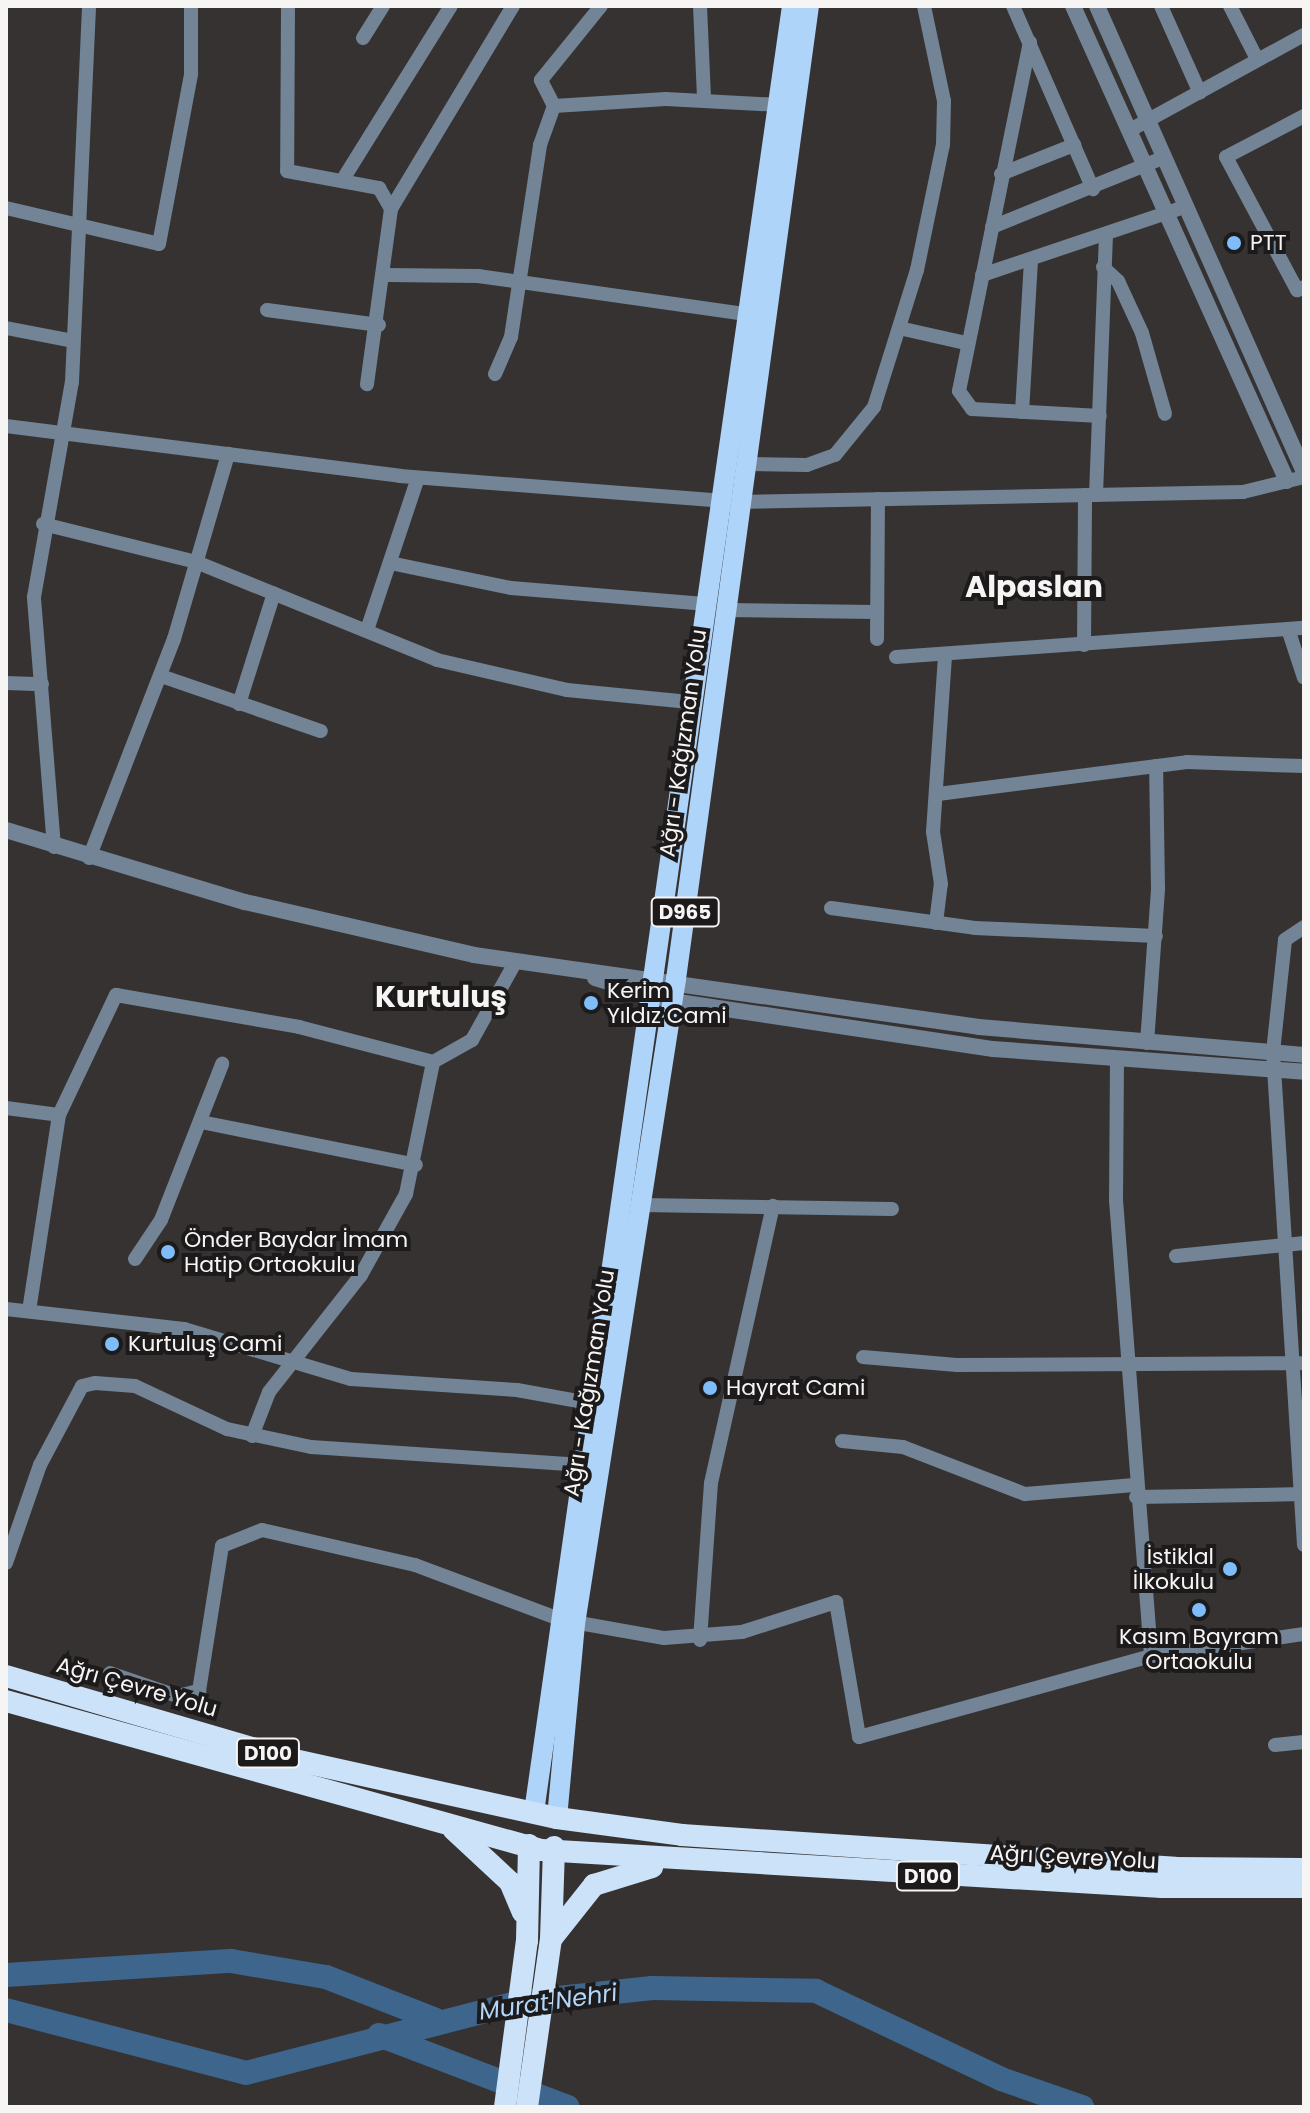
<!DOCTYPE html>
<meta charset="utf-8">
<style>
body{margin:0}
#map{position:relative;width:1310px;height:2113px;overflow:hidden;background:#363232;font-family:Poppins,sans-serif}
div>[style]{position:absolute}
.river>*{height:24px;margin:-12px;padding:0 12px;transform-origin:12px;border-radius:12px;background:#3e668c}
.minor>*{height:14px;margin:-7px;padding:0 7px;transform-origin:7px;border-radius:7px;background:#728495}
.tertiary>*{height:16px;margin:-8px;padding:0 8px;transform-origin:8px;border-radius:8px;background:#728495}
.primary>*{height:20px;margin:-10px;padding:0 10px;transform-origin:10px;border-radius:10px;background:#afd4f9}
.trunk>*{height:22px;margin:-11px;padding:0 11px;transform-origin:11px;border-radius:11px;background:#cbe2f9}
.dots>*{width:22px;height:22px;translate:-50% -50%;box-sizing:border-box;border:4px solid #1c1a1a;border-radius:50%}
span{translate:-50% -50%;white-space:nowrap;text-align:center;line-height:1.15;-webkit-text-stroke:8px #1c1a1a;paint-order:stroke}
.shield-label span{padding:2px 6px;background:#1c1a1a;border:2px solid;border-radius:6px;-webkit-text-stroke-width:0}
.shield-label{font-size:20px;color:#f7f4f4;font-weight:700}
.poi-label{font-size:22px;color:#f7f4f4}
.left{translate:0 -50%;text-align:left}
.right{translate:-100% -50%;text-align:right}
.street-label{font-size:22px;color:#f7f4f4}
.water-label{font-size:24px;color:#b2d6fa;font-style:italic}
.district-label{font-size:30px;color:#f7f4f4;font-weight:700}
.frame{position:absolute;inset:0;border:8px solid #f7f4f4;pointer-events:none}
</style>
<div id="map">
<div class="river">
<div style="left:6px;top:1975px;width:225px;rotate:-3.6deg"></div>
<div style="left:231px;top:1961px;width:96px;rotate:9.6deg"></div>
<div style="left:326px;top:1977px;width:116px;rotate:21.3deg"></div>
<div style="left:6px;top:2010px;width:248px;rotate:14.7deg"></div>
<div style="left:246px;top:2073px;width:284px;rotate:-14.5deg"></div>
<div style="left:521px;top:2002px;width:132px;rotate:-6.1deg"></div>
<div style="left:652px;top:1988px;width:164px;rotate:1deg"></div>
<div style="left:816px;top:1991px;width:205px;rotate:25.4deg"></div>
<div style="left:1001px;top:2079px;width:86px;rotate:19.1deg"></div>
<div style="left:379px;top:2035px;width:202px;rotate:20.9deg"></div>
</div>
<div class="minor">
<div style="left:288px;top:6px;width:165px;rotate:90.3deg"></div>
<div style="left:287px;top:171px;width:94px;rotate:10.5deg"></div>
<div style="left:379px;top:188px;width:24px;rotate:60deg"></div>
<div style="left:391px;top:209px;width:177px;rotate:97.8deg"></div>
<div style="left:700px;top:6px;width:93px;rotate:87.5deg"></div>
<div style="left:1013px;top:6px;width:200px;rotate:66.4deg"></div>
<div style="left:1161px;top:6px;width:95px;rotate:65.9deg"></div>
<div style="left:1230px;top:6px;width:59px;rotate:63deg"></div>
<div style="left:363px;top:38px;width:38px;rotate:-58deg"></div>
<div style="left:1030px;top:42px;width:356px;rotate:101.5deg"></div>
<div style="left:959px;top:391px;width:22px;rotate:54deg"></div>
<div style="left:972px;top:409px;width:128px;rotate:3.1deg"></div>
<div style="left:554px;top:106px;width:112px;rotate:-3.6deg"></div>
<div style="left:666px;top:99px;width:115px;rotate:3deg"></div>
<div style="left:1304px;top:116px;width:88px;rotate:152.3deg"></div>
<div style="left:1226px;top:157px;width:151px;rotate:61.9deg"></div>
<div style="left:1297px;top:290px;width:8px;rotate:-23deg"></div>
<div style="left:1132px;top:129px;width:196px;rotate:-28.7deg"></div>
<div style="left:1001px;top:174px;width:79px;rotate:-21.7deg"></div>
<div style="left:345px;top:176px;width:200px;rotate:-58.1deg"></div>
<div style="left:6px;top:208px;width:157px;rotate:13.2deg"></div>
<div style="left:159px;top:244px;width:173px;rotate:-79.3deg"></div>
<div style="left:191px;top:74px;width:68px;rotate:-90deg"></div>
<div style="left:391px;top:209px;width:237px;rotate:-59deg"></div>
<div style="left:992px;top:227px;width:184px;rotate:-22deg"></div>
<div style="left:1103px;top:267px;width:21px;rotate:43deg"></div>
<div style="left:1118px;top:281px;width:57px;rotate:65.2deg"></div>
<div style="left:1142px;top:333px;width:84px;rotate:74.1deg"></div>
<div style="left:387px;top:275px;width:91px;rotate:0.6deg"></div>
<div style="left:478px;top:276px;width:276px;rotate:8.1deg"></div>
<div style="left:982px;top:275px;width:213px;rotate:-18.6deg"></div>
<div style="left:267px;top:310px;width:113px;rotate:7.6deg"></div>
<div style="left:6px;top:328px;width:68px;rotate:11deg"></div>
<div style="left:899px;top:328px;width:69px;rotate:12.6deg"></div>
<div style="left:495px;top:374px;width:40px;rotate:-66.6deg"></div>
<div style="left:511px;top:337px;width:194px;rotate:-81.4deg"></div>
<div style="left:540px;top:145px;width:41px;rotate:-70.3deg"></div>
<div style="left:554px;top:106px;width:29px;rotate:-117deg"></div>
<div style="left:541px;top:80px;width:95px;rotate:-51deg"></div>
<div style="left:1022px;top:412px;width:153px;rotate:-86.6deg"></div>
<div style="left:6px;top:426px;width:397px;rotate:7.2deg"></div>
<div style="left:400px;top:476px;width:339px;rotate:4.4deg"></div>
<div style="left:738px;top:502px;width:505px;rotate:-1.13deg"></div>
<div style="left:1243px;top:492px;width:63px;rotate:-13.8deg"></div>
<div style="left:744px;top:464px;width:63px;rotate:0.9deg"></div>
<div style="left:807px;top:465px;width:30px;rotate:-20deg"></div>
<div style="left:835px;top:455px;width:62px;rotate:-50.9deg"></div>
<div style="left:874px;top:407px;width:144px;rotate:-72.6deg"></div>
<div style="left:917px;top:270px;width:128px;rotate:-78.3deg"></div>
<div style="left:943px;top:145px;width:44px;rotate:-88.7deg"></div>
<div style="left:944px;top:101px;width:97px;rotate:-101.9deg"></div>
<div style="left:1096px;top:495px;width:260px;rotate:-87.8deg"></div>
<div style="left:43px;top:524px;width:158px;rotate:13.9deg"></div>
<div style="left:196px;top:562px;width:260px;rotate:22.1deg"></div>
<div style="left:437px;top:660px;width:133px;rotate:13deg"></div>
<div style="left:567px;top:690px;width:123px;rotate:5.6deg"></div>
<div style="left:395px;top:564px;width:118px;rotate:11.7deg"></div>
<div style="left:511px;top:588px;width:194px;rotate:4.7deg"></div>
<div style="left:726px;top:610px;width:150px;rotate:0.8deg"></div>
<div style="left:367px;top:630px;width:160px;rotate:-71.5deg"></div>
<div style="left:1289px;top:632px;width:48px;rotate:71.9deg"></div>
<div style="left:877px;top:639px;width:140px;rotate:-89.6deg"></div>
<div style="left:1084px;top:645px;width:150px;rotate:-89.6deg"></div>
<div style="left:896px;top:657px;width:409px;rotate:-4.1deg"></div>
<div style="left:161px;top:676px;width:169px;rotate:19deg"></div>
<div style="left:6px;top:683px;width:36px;rotate:2deg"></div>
<div style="left:239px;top:704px;width:116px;rotate:-72.5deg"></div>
<div style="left:938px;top:794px;width:251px;rotate:-7.3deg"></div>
<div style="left:1187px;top:762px;width:117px;rotate:2deg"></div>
<div style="left:54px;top:847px;width:251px;rotate:-94.6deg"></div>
<div style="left:34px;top:597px;width:218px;rotate:-80deg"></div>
<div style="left:72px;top:382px;width:376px;rotate:-87.4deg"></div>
<div style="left:89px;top:858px;width:235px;rotate:-68.8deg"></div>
<div style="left:174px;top:639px;width:193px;rotate:-73.7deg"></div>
<div style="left:831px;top:908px;width:145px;rotate:7.9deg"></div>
<div style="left:975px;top:928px;width:181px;rotate:2.5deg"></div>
<div style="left:936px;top:923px;width:39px;rotate:-83deg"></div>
<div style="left:941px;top:884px;width:53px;rotate:-98.7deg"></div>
<div style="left:933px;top:832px;width:176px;rotate:-86.1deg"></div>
<div style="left:1304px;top:927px;width:23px;rotate:146deg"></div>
<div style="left:1285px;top:940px;width:113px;rotate:96.1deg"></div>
<div style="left:1273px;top:1052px;width:494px;rotate:86.4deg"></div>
<div style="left:1147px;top:1043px;width:155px;rotate:-85.9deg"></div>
<div style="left:1158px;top:888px;width:122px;rotate:-90.9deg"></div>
<div style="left:1117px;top:1059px;width:141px;rotate:90.4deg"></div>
<div style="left:1116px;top:1200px;width:457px;rotate:85.6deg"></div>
<div style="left:6px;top:1108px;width:53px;rotate:7.5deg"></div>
<div style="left:201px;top:1122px;width:219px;rotate:11.3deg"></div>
<div style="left:642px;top:1205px;width:250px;rotate:0.9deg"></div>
<div style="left:1176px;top:1256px;width:129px;rotate:-5.8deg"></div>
<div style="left:135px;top:1259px;width:47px;rotate:-56.3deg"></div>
<div style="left:161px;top:1220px;width:168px;rotate:-68.6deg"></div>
<div style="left:6px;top:1309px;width:179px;rotate:6.4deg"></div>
<div style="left:184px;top:1329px;width:174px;rotate:16.7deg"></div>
<div style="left:351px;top:1379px;width:166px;rotate:3.8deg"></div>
<div style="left:517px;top:1390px;width:78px;rotate:10.3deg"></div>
<div style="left:29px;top:1311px;width:198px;rotate:-81.3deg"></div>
<div style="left:59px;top:1115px;width:133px;rotate:-64.6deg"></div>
<div style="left:116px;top:995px;width:186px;rotate:9.9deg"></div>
<div style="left:299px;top:1027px;width:138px;rotate:14.6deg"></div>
<div style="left:433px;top:1062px;width:45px;rotate:-29.4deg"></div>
<div style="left:472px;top:1040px;width:90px;rotate:-60.9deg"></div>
<div style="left:863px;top:1357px;width:94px;rotate:4.9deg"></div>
<div style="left:957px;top:1365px;width:347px;rotate:-0.3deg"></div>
<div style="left:252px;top:1436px;width:47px;rotate:-68.9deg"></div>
<div style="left:269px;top:1392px;width:149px;rotate:-51.8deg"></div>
<div style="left:361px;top:1275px;width:93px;rotate:-60.9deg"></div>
<div style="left:406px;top:1194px;width:135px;rotate:-78.4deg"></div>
<div style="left:842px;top:1441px;width:61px;rotate:5.6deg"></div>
<div style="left:903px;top:1447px;width:131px;rotate:21.1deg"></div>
<div style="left:1025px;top:1494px;width:110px;rotate:-4.7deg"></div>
<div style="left:1136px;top:1497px;width:168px;rotate:-1deg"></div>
<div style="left:6px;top:1563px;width:104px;rotate:-70.9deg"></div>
<div style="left:40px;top:1465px;width:89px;rotate:-62deg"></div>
<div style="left:82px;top:1386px;width:13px;rotate:-13deg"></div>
<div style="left:95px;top:1383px;width:40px;rotate:4.3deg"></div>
<div style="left:135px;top:1386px;width:102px;rotate:25.1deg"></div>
<div style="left:227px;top:1429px;width:86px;rotate:12.1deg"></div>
<div style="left:311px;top:1447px;width:272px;rotate:3.8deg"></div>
<div style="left:700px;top:1640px;width:157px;rotate:-86deg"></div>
<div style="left:711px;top:1483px;width:284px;rotate:-77.4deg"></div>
<div style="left:110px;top:1673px;width:71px;rotate:18.9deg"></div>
<div style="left:177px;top:1696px;width:23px;rotate:-13deg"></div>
<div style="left:199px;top:1691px;width:147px;rotate:-81deg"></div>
<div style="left:222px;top:1546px;width:43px;rotate:-21.8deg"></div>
<div style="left:262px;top:1530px;width:157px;rotate:12.9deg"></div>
<div style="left:415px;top:1565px;width:157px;rotate:20.5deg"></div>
<div style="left:562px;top:1620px;width:104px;rotate:10deg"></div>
<div style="left:664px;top:1638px;width:78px;rotate:-4.4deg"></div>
<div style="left:742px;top:1632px;width:99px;rotate:-17.7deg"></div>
<div style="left:836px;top:1602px;width:137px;rotate:80.3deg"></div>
<div style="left:859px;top:1737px;width:303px;rotate:-15.5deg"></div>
<div style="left:1151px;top:1656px;width:155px;rotate:-8.2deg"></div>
<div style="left:1275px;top:1745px;width:29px;rotate:-6deg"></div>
</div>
<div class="tertiary">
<div style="left:1073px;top:6px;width:521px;rotate:65.75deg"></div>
<div style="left:1097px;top:6px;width:510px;rotate:66.05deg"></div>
<div style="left:6px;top:830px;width:250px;rotate:16.8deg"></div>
<div style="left:245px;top:902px;width:235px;rotate:13deg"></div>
<div style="left:474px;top:955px;width:510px;rotate:8.11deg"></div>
<div style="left:979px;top:1027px;width:326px;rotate:4.9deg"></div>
<div style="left:595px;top:978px;width:80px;rotate:16.6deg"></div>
<div style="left:672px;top:1001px;width:325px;rotate:8.5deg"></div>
<div style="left:993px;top:1049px;width:312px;rotate:4.2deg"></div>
</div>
<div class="primary">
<div style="left:534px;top:1812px;width:1824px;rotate:-81.87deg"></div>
<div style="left:557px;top:1818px;width:195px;rotate:-84.7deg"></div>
<div style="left:575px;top:1624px;width:653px;rotate:-81.1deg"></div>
<div style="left:676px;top:979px;width:982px;rotate:-82.22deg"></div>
</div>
<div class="trunk">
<div style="left:6px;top:1676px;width:296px;rotate:16.3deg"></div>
<div style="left:290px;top:1759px;width:273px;rotate:12.5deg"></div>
<div style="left:557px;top:1818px;width:126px;rotate:7.7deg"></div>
<div style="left:682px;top:1835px;width:494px;rotate:3.8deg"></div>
<div style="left:1175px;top:1868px;width:129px;rotate:0.4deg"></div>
<div style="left:6px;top:1701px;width:555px;rotate:15.56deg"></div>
<div style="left:541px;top:1850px;width:622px;rotate:3.41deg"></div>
<div style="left:1162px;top:1887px;width:142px"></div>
<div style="left:454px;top:1830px;width:76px;rotate:42.9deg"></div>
<div style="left:510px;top:1882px;width:33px;rotate:67deg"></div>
<div style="left:552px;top:1938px;width:68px;rotate:-51.6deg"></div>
<div style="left:594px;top:1885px;width:61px;rotate:-17.2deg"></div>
<div style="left:505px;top:2107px;width:167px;rotate:-82.5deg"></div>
<div style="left:527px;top:1941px;width:96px;rotate:-88.8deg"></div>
<div style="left:527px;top:2107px;width:170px;rotate:-81.9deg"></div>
<div style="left:551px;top:1939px;width:92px;rotate:-88.1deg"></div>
</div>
<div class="dots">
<div style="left:1234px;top:243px;background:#7ebdf9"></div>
<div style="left:591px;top:1003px;background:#7ebdf9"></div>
<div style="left:168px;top:1252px;background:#7ebdf9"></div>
<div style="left:112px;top:1344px;background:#7ebdf9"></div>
<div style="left:710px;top:1388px;background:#7ebdf9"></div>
<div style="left:1230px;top:1569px;background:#7ebdf9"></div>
<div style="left:1199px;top:1610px;background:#7ebdf9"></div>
</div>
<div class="shield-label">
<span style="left:685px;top:912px">D965</span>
<span style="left:268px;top:1753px">D100</span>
<span style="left:928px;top:1876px">D100</span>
</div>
<div class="poi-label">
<span class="left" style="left:1250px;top:243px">PTT</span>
<span class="left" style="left:607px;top:1003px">Kerim<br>Yıldız Cami</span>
<span class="left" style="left:184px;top:1252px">Önder Baydar İmam<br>Hatip Ortaokulu</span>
<span class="left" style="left:128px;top:1344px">Kurtuluş Cami</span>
<span class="left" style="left:726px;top:1388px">Hayrat Cami</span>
<span class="right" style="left:1214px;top:1569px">İstiklal<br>İlkokulu</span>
<span style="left:1199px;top:1649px">Kasım Bayram<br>Ortaokulu</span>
</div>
<div class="street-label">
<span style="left:683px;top:743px;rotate:-82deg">Ağrı - Kağızman Yolu</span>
<span style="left:589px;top:1383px;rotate:-81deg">Ağrı - Kağızman Yolu</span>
<span style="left:137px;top:1687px;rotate:16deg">Ağrı Çevre Yolu</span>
<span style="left:1073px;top:1857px;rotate:3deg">Ağrı Çevre Yolu</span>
</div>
<div class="water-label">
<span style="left:548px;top:2002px;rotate:-8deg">Murat Nehri</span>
</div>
<div class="district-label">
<span style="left:1034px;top:587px">Alpaslan</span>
<span style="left:441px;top:997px">Kurtuluş</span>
</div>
<div class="frame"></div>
</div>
